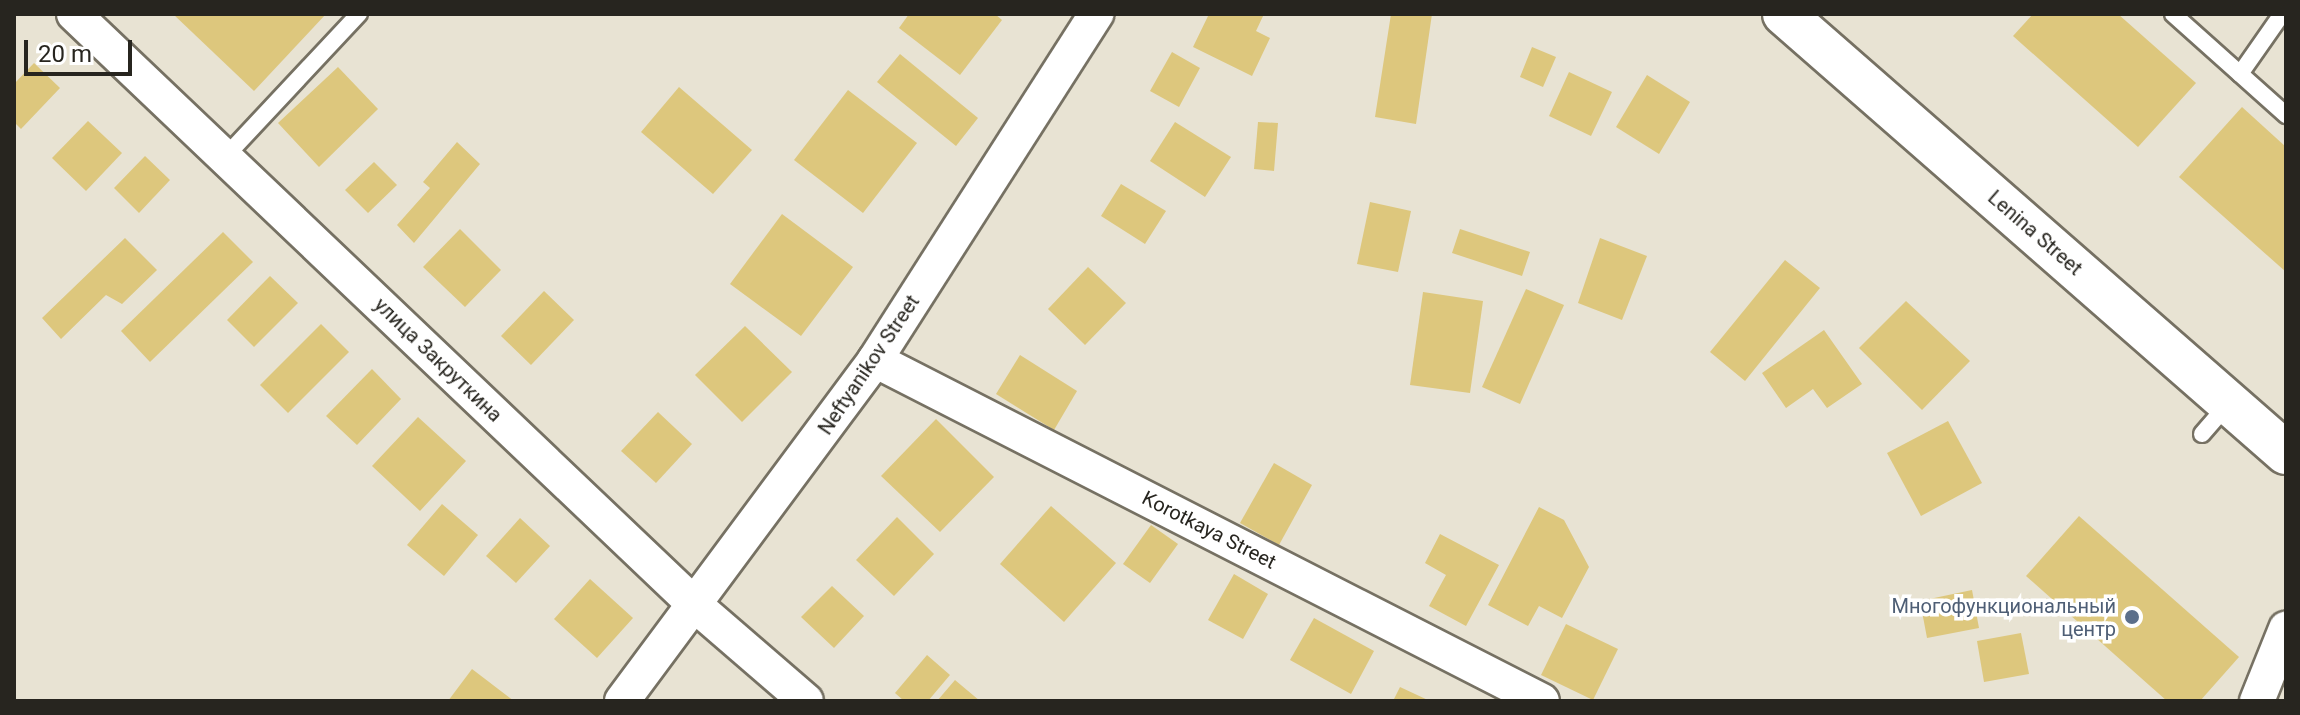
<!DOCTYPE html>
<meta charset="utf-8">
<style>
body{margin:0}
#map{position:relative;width:2300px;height:715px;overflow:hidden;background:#e8e3d3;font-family:Roboto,sans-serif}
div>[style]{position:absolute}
.building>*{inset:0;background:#ddc77d}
.roads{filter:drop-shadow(2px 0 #767163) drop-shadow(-2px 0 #767163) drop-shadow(0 2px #767163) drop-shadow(0 -2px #767163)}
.service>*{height:16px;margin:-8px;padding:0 8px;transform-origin:8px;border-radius:8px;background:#fff}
.minor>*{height:34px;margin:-17px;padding:0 17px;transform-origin:17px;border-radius:17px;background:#fff}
.tertiary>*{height:42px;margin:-21px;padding:0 21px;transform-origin:21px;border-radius:21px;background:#fff}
.dots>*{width:22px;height:22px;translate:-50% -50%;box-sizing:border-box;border:4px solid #fff;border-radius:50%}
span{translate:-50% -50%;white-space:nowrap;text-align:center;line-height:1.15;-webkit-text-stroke:7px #fff;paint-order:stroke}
.street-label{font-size:20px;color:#27251f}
.service-label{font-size:20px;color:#4e5e75}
.right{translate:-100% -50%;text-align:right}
.frame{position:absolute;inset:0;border:16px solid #27251f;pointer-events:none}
.scale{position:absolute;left:24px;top:40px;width:108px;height:36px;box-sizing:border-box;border:4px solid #27251f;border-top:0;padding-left:10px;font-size:24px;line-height:28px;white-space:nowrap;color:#27251f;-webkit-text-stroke:6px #fff;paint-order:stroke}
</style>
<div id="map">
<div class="building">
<div style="clip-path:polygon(173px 14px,326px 14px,254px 91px)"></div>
<div style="clip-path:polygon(909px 14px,995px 14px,1002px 20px,960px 75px,899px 28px)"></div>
<div style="clip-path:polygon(1209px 14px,1264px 14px,1256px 31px,1270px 38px,1252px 76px,1193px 47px)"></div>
<div style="clip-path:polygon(1391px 14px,1432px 14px,1416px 124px,1375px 117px)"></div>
<div style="clip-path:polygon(2033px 14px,2118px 14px,2196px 83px,2138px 147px,2013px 36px)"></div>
<div style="clip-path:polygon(1532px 47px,1556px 57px,1543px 87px,1520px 77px)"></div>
<div style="clip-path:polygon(1172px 52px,1200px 68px,1179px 107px,1150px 91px)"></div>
<div style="clip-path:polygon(900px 54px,978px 118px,956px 146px,877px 82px)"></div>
<div style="clip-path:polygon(34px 63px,60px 88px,21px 129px,14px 122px,14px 84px)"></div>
<div style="clip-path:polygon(338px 67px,378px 109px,319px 167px,278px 123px)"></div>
<div style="clip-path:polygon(1569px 72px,1612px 92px,1591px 136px,1549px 116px)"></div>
<div style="clip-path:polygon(1647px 75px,1690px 102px,1659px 154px,1616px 127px)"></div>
<div style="clip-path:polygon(679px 87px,752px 150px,713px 194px,641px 132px)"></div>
<div style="clip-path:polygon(848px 90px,917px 143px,863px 213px,794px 160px)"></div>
<div style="clip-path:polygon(2242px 107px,2286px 147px,2286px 272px,2179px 177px)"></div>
<div style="clip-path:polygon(88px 121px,122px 153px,86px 191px,52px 158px)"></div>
<div style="clip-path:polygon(1175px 122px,1231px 157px,1205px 197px,1150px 161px)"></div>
<div style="clip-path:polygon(1258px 122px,1278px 123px,1274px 171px,1254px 169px)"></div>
<div style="clip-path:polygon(457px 142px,480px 164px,414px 243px,397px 225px,430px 188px,423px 182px)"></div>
<div style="clip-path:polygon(145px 156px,170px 180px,139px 213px,114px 188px)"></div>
<div style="clip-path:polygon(374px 162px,397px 185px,368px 213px,345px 190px)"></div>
<div style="clip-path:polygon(1121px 184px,1166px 211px,1145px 244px,1101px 216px)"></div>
<div style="clip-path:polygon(1370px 202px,1411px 211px,1398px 272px,1357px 264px)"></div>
<div style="clip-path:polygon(782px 214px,853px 267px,801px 336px,730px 284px)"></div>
<div style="clip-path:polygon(460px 229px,501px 270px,465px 307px,423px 267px)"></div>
<div style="clip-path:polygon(1460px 229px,1530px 252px,1522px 276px,1452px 253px)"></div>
<div style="clip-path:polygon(223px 232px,253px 262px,150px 362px,121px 331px)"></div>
<div style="clip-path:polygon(125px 238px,157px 270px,122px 304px,106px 295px,61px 339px,42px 318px)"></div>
<div style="clip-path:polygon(1600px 238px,1647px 256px,1622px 320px,1578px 303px)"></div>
<div style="clip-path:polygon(1785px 260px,1820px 288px,1745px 381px,1710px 352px)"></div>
<div style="clip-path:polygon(1088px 267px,1126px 303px,1085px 345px,1048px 309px)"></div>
<div style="clip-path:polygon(270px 276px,298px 303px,254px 347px,227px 320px)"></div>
<div style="clip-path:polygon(1526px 289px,1564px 305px,1520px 404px,1482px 387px)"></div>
<div style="clip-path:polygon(544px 291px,574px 320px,531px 365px,501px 336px)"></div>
<div style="clip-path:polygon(1423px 292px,1483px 301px,1470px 393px,1410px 385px)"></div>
<div style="clip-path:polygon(1906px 301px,1970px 361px,1922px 410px,1859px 348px)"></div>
<div style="clip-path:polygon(321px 324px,349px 352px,288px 413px,260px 385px)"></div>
<div style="clip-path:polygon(745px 326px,792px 372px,742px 422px,695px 375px)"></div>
<div style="clip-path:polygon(1824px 330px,1862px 384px,1827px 408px,1813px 389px,1786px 408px,1762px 373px)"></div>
<div style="clip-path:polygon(1020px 355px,1077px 391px,1054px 430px,996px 394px)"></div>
<div style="clip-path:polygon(372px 369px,401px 399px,357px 445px,326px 416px)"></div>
<div style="clip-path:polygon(658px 412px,692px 444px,656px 483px,621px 451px)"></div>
<div style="clip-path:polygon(418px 417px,466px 461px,420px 511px,372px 466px)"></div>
<div style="clip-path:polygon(936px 419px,994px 477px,940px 532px,881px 476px)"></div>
<div style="clip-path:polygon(1948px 421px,1982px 483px,1921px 516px,1887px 453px)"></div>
<div style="clip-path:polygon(1274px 463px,1312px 485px,1279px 545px,1240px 523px)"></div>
<div style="clip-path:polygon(442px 504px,478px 535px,444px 576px,407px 545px)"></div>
<div style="clip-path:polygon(1051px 506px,1116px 563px,1064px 622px,1000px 564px)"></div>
<div style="clip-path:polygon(1539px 507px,1564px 520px,1589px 567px,1562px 618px,1539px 606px,1528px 626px,1488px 605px)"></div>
<div style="clip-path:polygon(2079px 516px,2239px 657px,2200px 701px,2167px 701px,2026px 576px)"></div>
<div style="clip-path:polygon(897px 517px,934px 554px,894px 596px,856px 560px)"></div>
<div style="clip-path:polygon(520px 518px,550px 546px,516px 583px,486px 556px)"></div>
<div style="clip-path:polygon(1151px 525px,1178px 544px,1150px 583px,1123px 564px)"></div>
<div style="clip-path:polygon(1440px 534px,1499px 565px,1466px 626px,1429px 606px,1446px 575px,1425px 563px)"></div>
<div style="clip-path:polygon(1234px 574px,1268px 594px,1243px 639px,1208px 620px)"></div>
<div style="clip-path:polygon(590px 579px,633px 618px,597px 658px,554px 619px)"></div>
<div style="clip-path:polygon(832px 586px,864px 616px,834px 648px,801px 617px)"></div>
<div style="clip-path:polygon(1972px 590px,1979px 628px,1927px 638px,1920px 601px)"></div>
<div style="clip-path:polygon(1314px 618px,1374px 651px,1351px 694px,1290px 660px)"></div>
<div style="clip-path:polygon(1566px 624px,1618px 649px,1593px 700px,1541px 675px)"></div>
<div style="clip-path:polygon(2021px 633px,2029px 674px,1984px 682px,1977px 641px)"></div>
<div style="clip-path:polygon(927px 655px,950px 675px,928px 701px,904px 701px,895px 693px)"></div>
<div style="clip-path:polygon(472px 669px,514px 701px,448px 701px)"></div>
<div style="clip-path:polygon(955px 680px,980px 701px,937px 701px)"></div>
<div style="clip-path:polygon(1400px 687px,1430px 701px,1393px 701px)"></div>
</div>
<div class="roads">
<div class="service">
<div style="left:2173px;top:14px;width:152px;rotate:41.8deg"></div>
<div style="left:2240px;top:74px;width:73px;rotate:-55deg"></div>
<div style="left:225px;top:157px;width:196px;rotate:-46.9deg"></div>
<div style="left:2202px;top:434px;width:40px;rotate:-49deg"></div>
</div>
<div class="minor">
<div style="left:74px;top:14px;width:859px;rotate:43.58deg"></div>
<div style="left:696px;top:606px;width:145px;rotate:40.8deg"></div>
<div style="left:875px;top:360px;width:749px;rotate:27.08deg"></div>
<div style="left:622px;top:701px;width:425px;rotate:-53.4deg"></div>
<div style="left:875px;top:360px;width:411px;rotate:-57.4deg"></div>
<div style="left:2257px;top:701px;width:78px;rotate:-68.1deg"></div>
</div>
<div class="tertiary">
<div style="left:1784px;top:14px;width:667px;rotate:41.17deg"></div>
</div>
</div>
<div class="dots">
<div style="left:2132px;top:617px;background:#5c6f8a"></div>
</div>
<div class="street-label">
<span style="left:2035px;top:233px;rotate:41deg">Lenina Street</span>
<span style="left:438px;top:360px;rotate:44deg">улица Закруткина</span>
<span style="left:869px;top:365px;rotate:-56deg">Neftyanikov Street</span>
<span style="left:1209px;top:530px;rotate:27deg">Korotkaya Street</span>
</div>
<div class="service-label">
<span class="right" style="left:2116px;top:618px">Многофункциональный<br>центр</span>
</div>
<div class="frame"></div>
<div class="scale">20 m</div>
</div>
